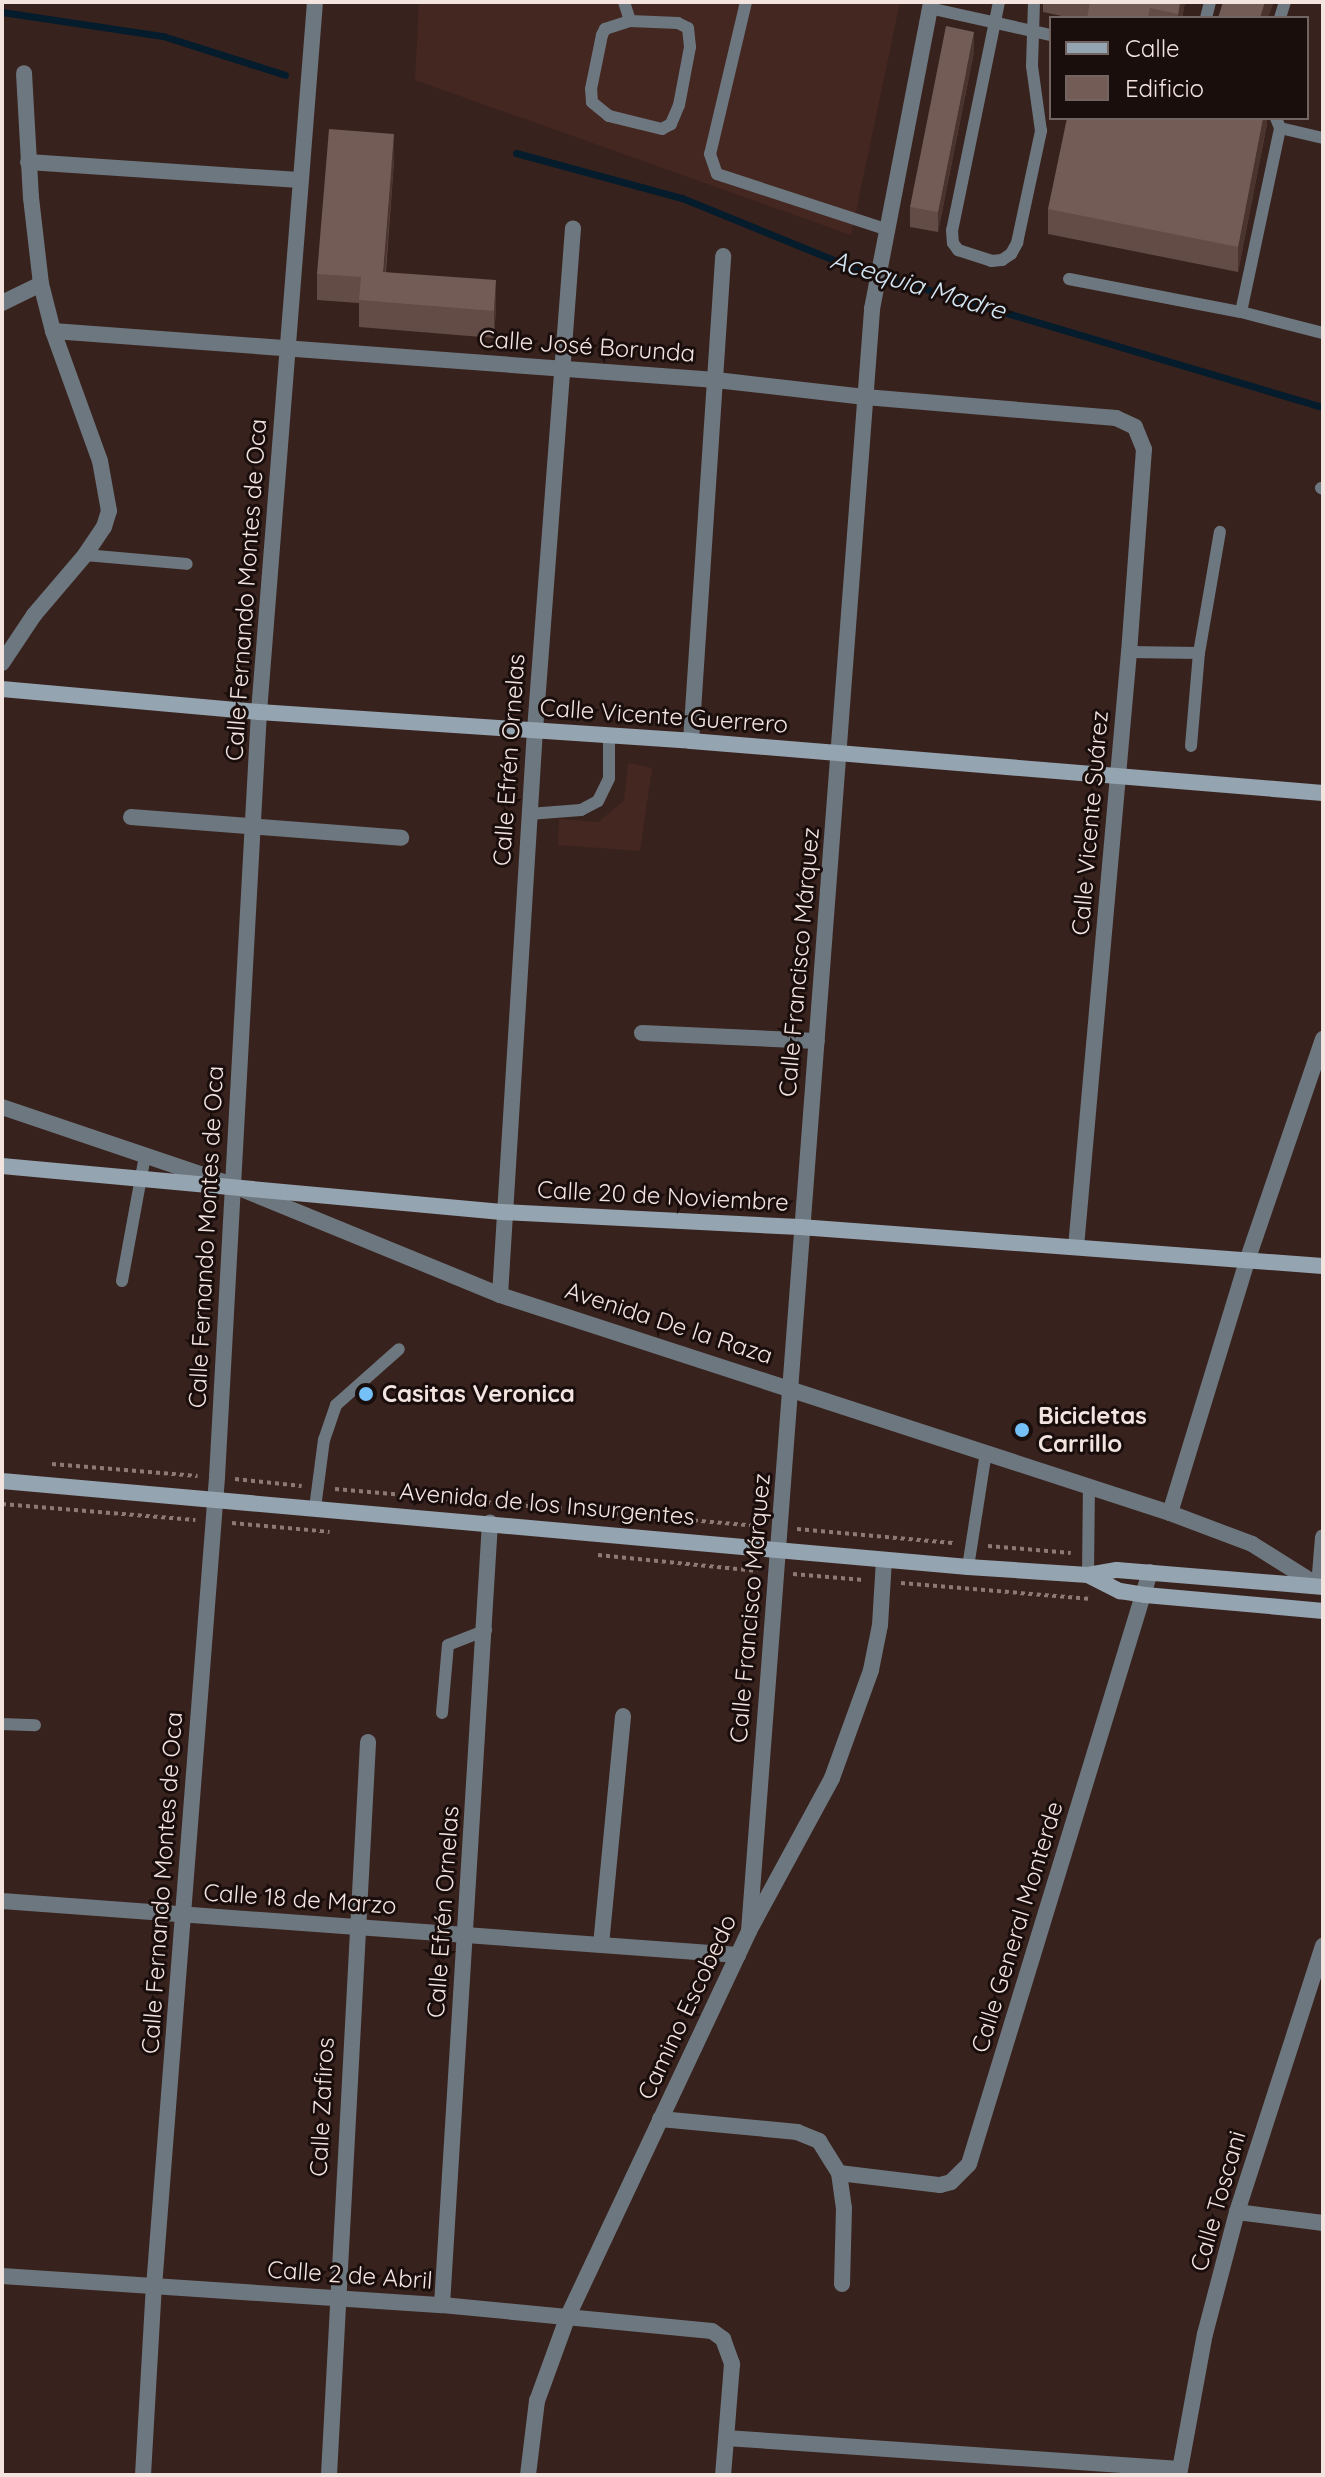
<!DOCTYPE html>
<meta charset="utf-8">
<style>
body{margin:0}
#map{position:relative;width:1325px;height:2477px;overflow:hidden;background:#38221d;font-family:Quicksand,sans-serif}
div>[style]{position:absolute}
.built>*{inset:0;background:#452721}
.stream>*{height:7px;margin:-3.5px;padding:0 3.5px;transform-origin:3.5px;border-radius:3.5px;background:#041c2c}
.path>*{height:4px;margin-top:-2px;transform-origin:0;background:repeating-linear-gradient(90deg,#8d7a75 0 4px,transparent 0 8px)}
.lane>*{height:12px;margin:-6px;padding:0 6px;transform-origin:6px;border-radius:6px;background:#6d777f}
.street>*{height:16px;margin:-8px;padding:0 8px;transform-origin:8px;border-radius:8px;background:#6d777f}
.secondary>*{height:16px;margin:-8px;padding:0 8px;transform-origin:8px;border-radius:8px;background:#94a4b0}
.wall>*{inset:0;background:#634b46}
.shaded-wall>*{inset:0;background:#4b332e}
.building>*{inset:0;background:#735b56}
.dots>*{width:22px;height:22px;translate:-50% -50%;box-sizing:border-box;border:4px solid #190e0c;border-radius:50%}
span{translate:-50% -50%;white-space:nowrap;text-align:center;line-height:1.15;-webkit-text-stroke:6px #190e0c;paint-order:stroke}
.street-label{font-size:24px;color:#f4e4e0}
.poi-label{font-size:24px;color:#f4e4e0;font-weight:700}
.left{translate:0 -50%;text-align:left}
.water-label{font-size:26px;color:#d2e5f3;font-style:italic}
.frame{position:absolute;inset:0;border:4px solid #f4e4e0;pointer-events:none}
.legend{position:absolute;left:1049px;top:16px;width:260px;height:104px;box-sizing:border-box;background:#190e0c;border:2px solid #716461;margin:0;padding:10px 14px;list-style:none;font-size:24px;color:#f4e4e0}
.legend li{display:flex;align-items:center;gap:16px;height:40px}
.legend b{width:40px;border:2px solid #716461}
</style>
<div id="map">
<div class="built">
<div style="clip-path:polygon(419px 2px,900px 2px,851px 235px,415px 80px)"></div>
<div style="clip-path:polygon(628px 763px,652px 768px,640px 851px,558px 845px,559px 819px,598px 822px,624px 801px)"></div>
</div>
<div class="stream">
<div style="left:2px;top:12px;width:163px;rotate:8.5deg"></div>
<div style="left:163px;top:36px;width:128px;rotate:17.7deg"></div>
<div style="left:516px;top:153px;width:172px;rotate:15.2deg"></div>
<div style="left:682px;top:198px;width:180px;rotate:22.2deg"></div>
<div style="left:849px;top:266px;width:495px;rotate:16.6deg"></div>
</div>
<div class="path">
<div style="left:52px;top:1464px;width:146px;rotate:4.7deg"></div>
<div style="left:235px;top:1479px;width:67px;rotate:6deg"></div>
<div style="left:335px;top:1489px;width:427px;rotate:5deg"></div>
<div style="left:2px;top:1504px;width:194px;rotate:4.7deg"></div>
<div style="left:232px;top:1523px;width:98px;rotate:5.2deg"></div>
<div style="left:797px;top:1529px;width:159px;rotate:5.1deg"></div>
<div style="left:988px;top:1546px;width:83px;rotate:4.8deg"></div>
<div style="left:598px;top:1555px;width:160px;rotate:5.7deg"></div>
<div style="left:793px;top:1574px;width:71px;rotate:4.8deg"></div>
<div style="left:901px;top:1583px;width:191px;rotate:4.8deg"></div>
</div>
<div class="lane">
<div style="left:624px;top:2px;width:20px;rotate:72deg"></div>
<div style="left:746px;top:2px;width:156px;rotate:103.3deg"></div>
<div style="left:710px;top:154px;width:21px;rotate:71deg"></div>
<div style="left:717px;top:174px;width:177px;rotate:18.1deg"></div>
<div style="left:999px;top:2px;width:233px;rotate:101.6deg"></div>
<div style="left:952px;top:230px;width:13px;rotate:86deg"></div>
<div style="left:953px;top:243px;width:9px;rotate:54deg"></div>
<div style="left:958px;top:250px;width:35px;rotate:18deg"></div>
<div style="left:991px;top:261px;width:11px;rotate:-5deg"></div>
<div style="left:1002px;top:260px;width:11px;rotate:-34deg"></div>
<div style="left:1011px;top:254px;width:13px;rotate:-61deg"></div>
<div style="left:1017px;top:243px;width:115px;rotate:-77.9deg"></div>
<div style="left:1041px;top:131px;width:66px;rotate:-97.9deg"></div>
<div style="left:1032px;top:66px;width:64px;rotate:-88.2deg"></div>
<div style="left:929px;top:8px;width:125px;rotate:12.5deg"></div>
<div style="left:1206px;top:18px;width:16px;rotate:-76deg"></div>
<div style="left:1280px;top:18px;width:17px;rotate:-73deg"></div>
<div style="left:630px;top:21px;width:48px;rotate:2.4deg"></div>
<div style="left:678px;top:23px;width:11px;rotate:27deg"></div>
<div style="left:688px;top:28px;width:19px;rotate:84deg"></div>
<div style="left:690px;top:47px;width:59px;rotate:100.7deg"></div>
<div style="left:679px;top:105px;width:21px;rotate:113deg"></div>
<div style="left:671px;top:124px;width:10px;rotate:151deg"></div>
<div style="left:662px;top:129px;width:55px;rotate:-166.2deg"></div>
<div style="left:609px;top:116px;width:22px;rotate:-141deg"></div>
<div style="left:592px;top:102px;width:13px;rotate:-94deg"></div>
<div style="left:591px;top:89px;width:55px;rotate:-78.5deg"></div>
<div style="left:602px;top:35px;width:7px;rotate:-63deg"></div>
<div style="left:605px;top:29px;width:26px;rotate:-18deg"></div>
<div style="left:1280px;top:128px;width:44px;rotate:13.1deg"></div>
<div style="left:1069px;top:279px;width:175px;rotate:10.9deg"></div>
<div style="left:1241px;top:312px;width:85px;rotate:14.4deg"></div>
<div style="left:1241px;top:312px;width:188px;rotate:-78deg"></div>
<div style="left:1280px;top:128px;width:11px;rotate:-112deg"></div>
<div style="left:1321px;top:488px;width:2px;rotate:27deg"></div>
<div style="left:85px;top:555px;width:102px;rotate:5deg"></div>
<div style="left:1129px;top:652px;width:70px;rotate:0.8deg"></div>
<div style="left:1199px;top:653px;width:123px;rotate:-80.2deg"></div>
<div style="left:1191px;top:746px;width:93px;rotate:-85.1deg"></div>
<div style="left:529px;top:814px;width:52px;rotate:-4.4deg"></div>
<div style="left:581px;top:810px;width:19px;rotate:-28deg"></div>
<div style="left:598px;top:801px;width:25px;rotate:-64deg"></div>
<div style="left:609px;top:778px;width:43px;rotate:-90deg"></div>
<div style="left:122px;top:1281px;width:127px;rotate:-79.6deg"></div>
<div style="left:315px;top:1508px;width:69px;rotate:-82.5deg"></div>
<div style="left:324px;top:1440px;width:37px;rotate:-71deg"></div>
<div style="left:336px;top:1405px;width:84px;rotate:-41.6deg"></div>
<div style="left:968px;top:1567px;width:116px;rotate:-81.1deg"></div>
<div style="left:1088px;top:1575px;width:89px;rotate:-89.4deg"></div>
<div style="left:442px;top:1713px;width:68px;rotate:-85deg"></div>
<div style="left:448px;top:1645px;width:41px;rotate:-21.5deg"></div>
<div style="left:2px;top:1724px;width:33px;rotate:2deg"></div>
</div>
<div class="street">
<div style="left:28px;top:162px;width:272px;rotate:3.8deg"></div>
<div style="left:2px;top:303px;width:43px;rotate:-26deg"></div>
<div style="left:53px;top:331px;width:665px;rotate:4.23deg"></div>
<div style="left:716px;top:380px;width:150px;rotate:6.5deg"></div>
<div style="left:865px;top:397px;width:252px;rotate:4.8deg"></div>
<div style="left:1116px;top:418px;width:21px;rotate:25deg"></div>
<div style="left:1135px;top:427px;width:24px;rotate:68deg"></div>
<div style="left:1144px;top:449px;width:204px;rotate:94.2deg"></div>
<div style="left:1129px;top:652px;width:597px;rotate:95.09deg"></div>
<div style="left:2px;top:663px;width:58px;rotate:-56.3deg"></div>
<div style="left:34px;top:615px;width:79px;rotate:-49.6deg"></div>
<div style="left:85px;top:555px;width:34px;rotate:-56deg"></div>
<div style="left:104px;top:527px;width:17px;rotate:-73deg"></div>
<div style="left:109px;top:511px;width:51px;rotate:-100.2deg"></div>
<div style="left:100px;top:461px;width:138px;rotate:-109.9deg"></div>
<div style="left:53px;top:331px;width:49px;rotate:-104.3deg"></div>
<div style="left:41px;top:284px;width:87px;rotate:-96.6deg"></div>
<div style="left:31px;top:198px;width:125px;rotate:-93.2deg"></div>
<div style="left:691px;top:741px;width:486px;rotate:-86.2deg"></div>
<div style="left:131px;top:817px;width:271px;rotate:4.4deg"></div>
<div style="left:642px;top:1033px;width:175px;rotate:2.6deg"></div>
<div style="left:2px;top:1107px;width:243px;rotate:18.7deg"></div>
<div style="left:232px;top:1185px;width:290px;rotate:22.3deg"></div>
<div style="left:500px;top:1295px;width:705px;rotate:18.02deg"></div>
<div style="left:1170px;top:1513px;width:88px;rotate:20.7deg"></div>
<div style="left:1252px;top:1544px;width:79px;rotate:32.1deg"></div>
<div style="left:500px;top:1295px;width:566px;rotate:-86.46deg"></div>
<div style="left:535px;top:730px;width:503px;rotate:-85.67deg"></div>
<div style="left:1170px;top:1513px;width:264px;rotate:-73deg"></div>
<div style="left:1247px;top:1261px;width:235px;rotate:-71.1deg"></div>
<div style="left:1319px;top:1586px;width:49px;rotate:-85.3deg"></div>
<div style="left:2px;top:1901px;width:738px;rotate:4.2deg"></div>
<div style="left:749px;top:1931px;width:1627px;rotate:-85.66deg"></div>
<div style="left:872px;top:309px;width:313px;rotate:-79.1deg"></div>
<div style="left:601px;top:1945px;width:230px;rotate:-84.5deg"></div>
<div style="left:660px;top:2119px;width:138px;rotate:5.4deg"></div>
<div style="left:797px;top:2132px;width:24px;rotate:22deg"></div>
<div style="left:819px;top:2141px;width:38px;rotate:58deg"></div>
<div style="left:839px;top:2173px;width:35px;rotate:82deg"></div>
<div style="left:844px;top:2208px;width:76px;rotate:91.5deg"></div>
<div style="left:839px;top:2173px;width:102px;rotate:6.8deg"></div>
<div style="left:940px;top:2185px;width:11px;rotate:-15deg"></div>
<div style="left:951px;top:2182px;width:25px;rotate:-45deg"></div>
<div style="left:969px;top:2164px;width:619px;rotate:-73deg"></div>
<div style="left:1237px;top:2212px;width:87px;rotate:7.3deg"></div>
<div style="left:2px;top:2276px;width:441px;rotate:3.8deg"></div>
<div style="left:442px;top:2305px;width:271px;rotate:5.5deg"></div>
<div style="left:712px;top:2331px;width:14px;rotate:36deg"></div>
<div style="left:723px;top:2339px;width:27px;rotate:70deg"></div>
<div style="left:732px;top:2364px;width:111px;rotate:94.6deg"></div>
<div style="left:442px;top:2305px;width:784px;rotate:-86.49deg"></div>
<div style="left:726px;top:2438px;width:455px;rotate:3.9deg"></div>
<div style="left:143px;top:2475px;width:188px;rotate:-86.7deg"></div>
<div style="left:154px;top:2287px;width:812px;rotate:-85.55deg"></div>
<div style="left:217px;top:1477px;width:766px;rotate:-86.86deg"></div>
<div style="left:259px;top:712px;width:712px;rotate:-85.49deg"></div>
<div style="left:329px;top:2475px;width:734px;rotate:-86.95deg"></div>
<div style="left:528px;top:2475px;width:75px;rotate:-83.1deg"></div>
<div style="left:537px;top:2401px;width:90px;rotate:-70deg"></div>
<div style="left:568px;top:2316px;width:425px;rotate:-64.8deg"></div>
<div style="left:749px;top:1931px;width:174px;rotate:-61.5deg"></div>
<div style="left:832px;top:1778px;width:115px;rotate:-70.1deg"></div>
<div style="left:871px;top:1670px;width:46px;rotate:-78.7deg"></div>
<div style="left:880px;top:1625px;width:65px;rotate:-86.5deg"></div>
<div style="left:1179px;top:2475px;width:143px;rotate:-79.6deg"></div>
<div style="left:1205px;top:2334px;width:126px;rotate:-75.3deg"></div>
<div style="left:1237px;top:2212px;width:280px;rotate:-72.1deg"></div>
</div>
<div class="secondary">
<div style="left:2px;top:689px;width:258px;rotate:5.1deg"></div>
<div style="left:259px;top:712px;width:433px;rotate:3.8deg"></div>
<div style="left:691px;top:741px;width:634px;rotate:4.7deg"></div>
<div style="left:2px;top:1166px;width:502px;rotate:5.26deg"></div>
<div style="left:502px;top:1212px;width:298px;rotate:2.9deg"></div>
<div style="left:800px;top:1227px;width:524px;rotate:4.26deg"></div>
<div style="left:2px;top:1481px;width:970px;rotate:5.09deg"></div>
<div style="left:968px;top:1567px;width:120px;rotate:3.8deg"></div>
<div style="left:1088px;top:1575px;width:29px;rotate:-10deg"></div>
<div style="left:1117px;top:1570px;width:207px;rotate:4.7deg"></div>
<div style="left:1088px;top:1575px;width:36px;rotate:27deg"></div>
<div style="left:1120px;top:1591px;width:25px;rotate:9deg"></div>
<div style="left:1145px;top:1595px;width:179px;rotate:5.1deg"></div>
</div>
<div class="wall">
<div style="clip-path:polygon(1043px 2px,1185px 2px,1182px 18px,1071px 18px,1043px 12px)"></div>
<div style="clip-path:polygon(974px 52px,938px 232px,910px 227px,910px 207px)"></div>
<div style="clip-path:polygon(1267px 118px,1267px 124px,1238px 272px,1048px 234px,1048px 209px)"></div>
<div style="clip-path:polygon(394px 161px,386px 272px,496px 307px,494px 338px,359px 327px,359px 303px,317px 300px,317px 274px)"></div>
</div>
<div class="shaded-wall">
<div style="clip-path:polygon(1180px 2px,1185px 2px,1182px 18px,1178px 18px)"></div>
<div style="clip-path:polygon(1265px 2px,1274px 2px,1268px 18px,1260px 18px)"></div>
<div style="clip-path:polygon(974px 32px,974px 52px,938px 232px,938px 212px)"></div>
<div style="clip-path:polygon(1263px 118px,1267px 118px,1267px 124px,1238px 272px,1238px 247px)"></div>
<div style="clip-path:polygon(394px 134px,394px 161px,383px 298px,383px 272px)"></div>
<div style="clip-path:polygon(496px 280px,496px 307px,494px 338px,494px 311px)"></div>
</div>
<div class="building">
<div style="clip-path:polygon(1090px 2px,1180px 2px,1178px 14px,1150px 8px,1148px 18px,1087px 18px)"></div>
<div style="clip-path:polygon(1223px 2px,1265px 2px,1260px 18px,1218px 18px)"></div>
<div style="clip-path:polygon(946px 26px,974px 32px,938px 212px,910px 207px)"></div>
<div style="clip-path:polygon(1067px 118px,1263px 118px,1238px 247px,1048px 209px)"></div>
<div style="clip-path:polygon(329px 129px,394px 134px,383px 272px,496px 280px,494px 311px,359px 300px,361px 277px,317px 274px)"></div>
</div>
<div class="dots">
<div style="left:366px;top:1394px;background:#75c0f6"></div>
<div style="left:1022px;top:1430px;background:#75c0f6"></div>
</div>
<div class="street-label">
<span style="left:587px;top:346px;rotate:4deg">Calle José Borunda</span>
<span style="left:246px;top:590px;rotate:-86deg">Calle Fernando Montes de Oca</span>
<span style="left:664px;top:716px;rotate:4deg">Calle Vicente Guerrero</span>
<span style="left:509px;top:760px;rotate:-86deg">Calle Efrén Ornelas</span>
<span style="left:1090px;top:823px;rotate:-85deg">Calle Vicente Suárez</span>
<span style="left:799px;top:962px;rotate:-85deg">Calle Francisco Márquez</span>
<span style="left:663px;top:1196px;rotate:3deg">Calle 20 de Noviembre</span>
<span style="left:206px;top:1237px;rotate:-87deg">Calle Fernando Montes de Oca</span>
<span style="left:669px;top:1323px;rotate:18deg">Avenida De la Raza</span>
<span style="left:547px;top:1504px;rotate:5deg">Avenida de los Insurgentes</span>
<span style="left:750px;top:1608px;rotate:-85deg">Calle Francisco Márquez</span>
<span style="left:162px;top:1883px;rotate:-86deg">Calle Fernando Montes de Oca</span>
<span style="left:300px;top:1899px;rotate:4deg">Calle 18 de Marzo</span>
<span style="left:443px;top:1912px;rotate:-86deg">Calle Efrén Ornelas</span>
<span style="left:1017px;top:1927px;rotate:-73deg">Calle General Monterde</span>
<span style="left:687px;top:2007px;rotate:-65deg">Camino Escobedo</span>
<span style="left:322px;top:2107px;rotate:-87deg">Calle Zafiros</span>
<span style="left:1218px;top:2201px;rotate:-74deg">Calle Toscani</span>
<span style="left:350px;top:2275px;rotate:4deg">Calle 2 de Abril</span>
</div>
<div class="poi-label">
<span class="left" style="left:382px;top:1394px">Casitas Veronica</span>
<span class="left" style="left:1038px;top:1430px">Bicicletas<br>Carrillo</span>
</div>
<div class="water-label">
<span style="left:918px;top:285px;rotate:17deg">Acequia Madre</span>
</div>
<div class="frame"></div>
<ul class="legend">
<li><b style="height:10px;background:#94a4b0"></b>Calle</li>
<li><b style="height:22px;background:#735b56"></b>Edificio</li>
</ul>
</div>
